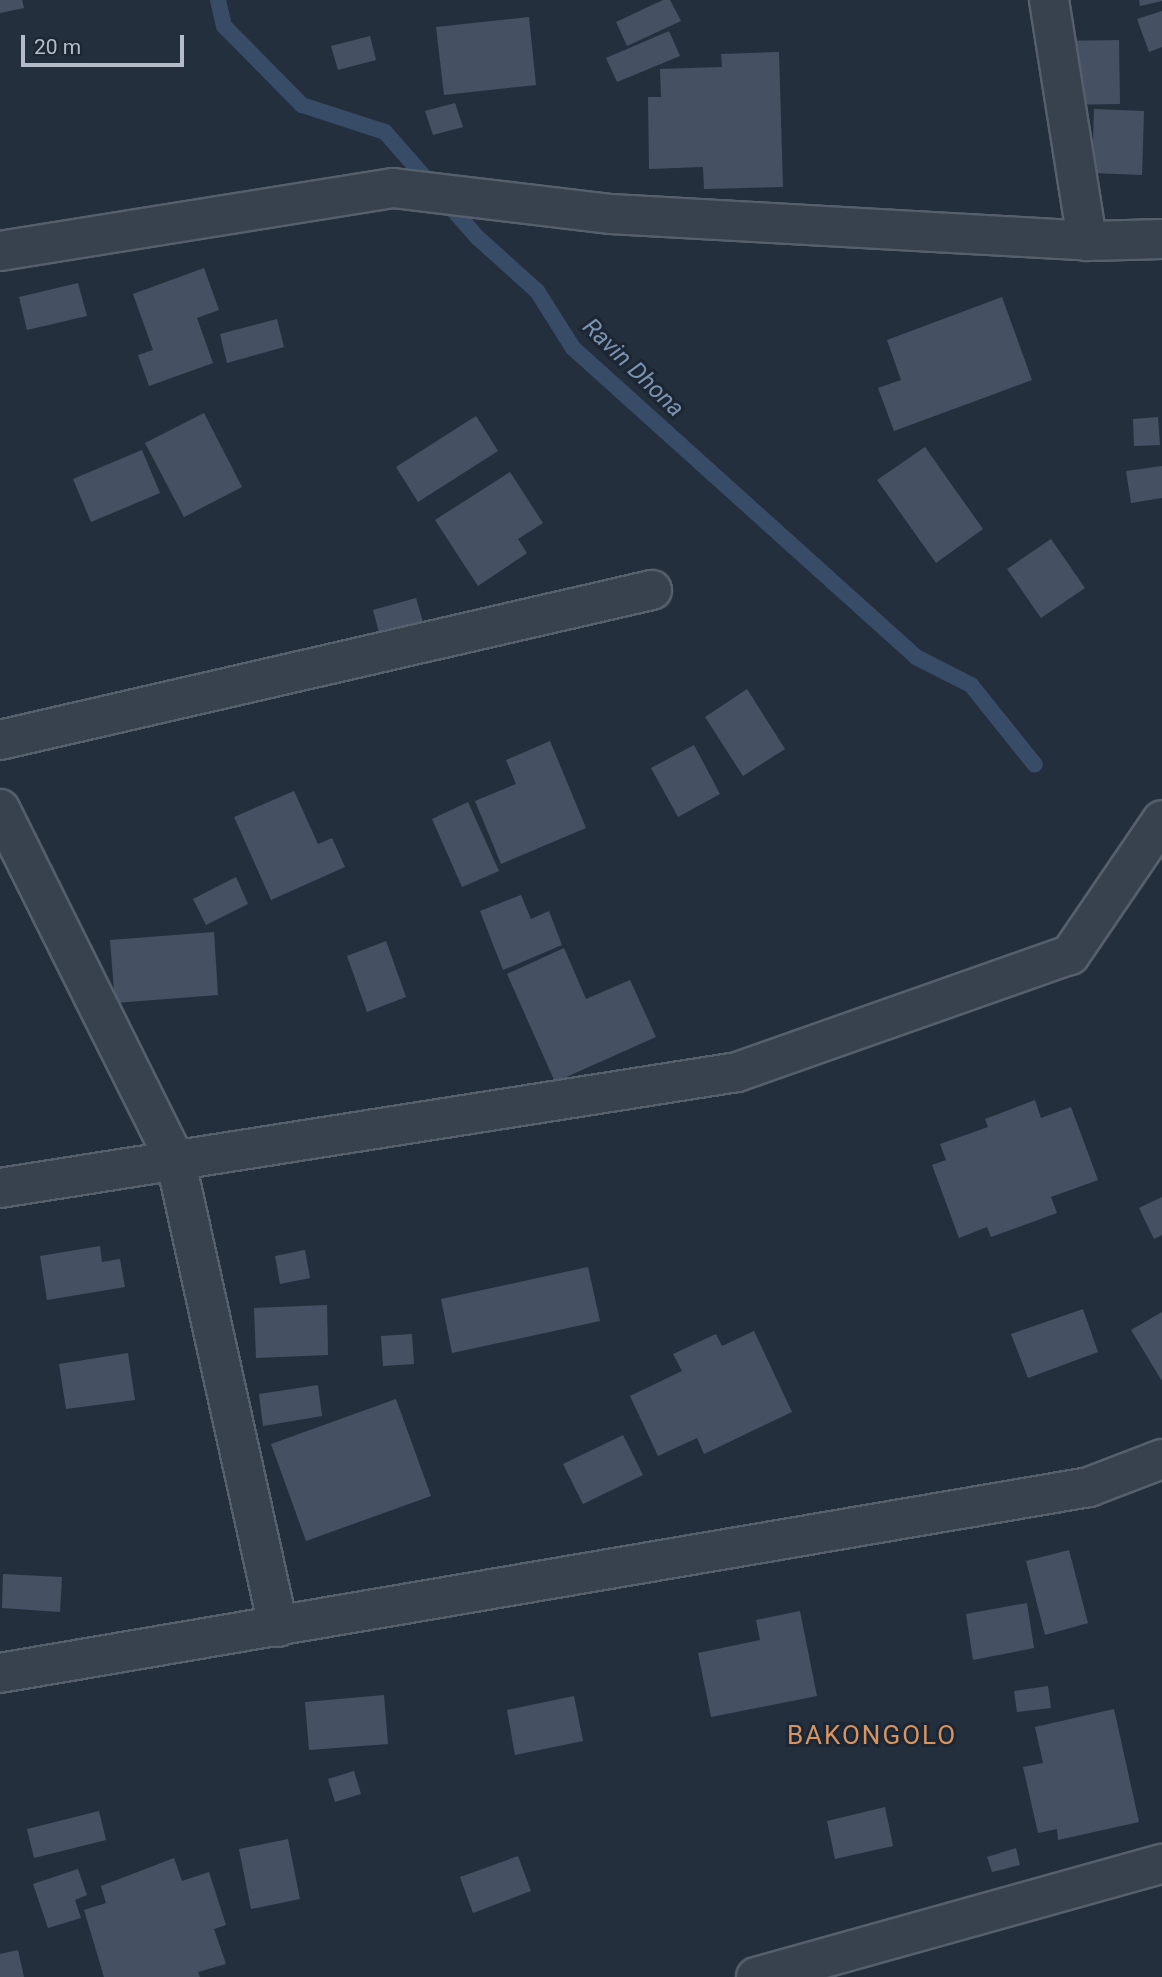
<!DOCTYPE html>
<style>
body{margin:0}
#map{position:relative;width:1162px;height:1977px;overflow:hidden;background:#242f3e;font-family:Roboto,sans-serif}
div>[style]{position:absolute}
.stream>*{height:16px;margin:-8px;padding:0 8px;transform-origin:8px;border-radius:8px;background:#394c67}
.building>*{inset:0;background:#455162}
.roads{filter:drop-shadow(2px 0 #565f6c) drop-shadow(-2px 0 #565f6c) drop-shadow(0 2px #565f6c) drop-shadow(0 -2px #565f6c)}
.street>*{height:38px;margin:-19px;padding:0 19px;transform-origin:19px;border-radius:19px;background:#38414e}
span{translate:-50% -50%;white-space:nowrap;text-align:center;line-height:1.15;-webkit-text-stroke:6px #1d2633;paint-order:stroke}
.water-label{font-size:24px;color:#7c92b1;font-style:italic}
.quarter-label{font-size:26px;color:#d59563;letter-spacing:2px}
.scale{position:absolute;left:21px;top:35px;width:163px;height:32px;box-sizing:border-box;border:4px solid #b4bcc9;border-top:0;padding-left:9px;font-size:21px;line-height:24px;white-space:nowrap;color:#b4bcc9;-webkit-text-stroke:5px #1d2633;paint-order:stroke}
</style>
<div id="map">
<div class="stream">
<div style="left:218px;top:0;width:27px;rotate:77deg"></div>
<div style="left:224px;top:26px;width:111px;rotate:45.4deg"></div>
<div style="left:302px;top:105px;width:87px;rotate:18deg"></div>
<div style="left:385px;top:132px;width:140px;rotate:48.8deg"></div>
<div style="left:477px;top:237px;width:81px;rotate:42deg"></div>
<div style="left:537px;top:291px;width:67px;rotate:57.7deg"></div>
<div style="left:573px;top:348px;width:462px;rotate:42deg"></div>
<div style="left:916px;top:657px;width:62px;rotate:27deg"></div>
<div style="left:971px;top:685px;width:102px;rotate:51.3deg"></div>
</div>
<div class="building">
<div style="clip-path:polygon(0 0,22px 0,24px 8px,0 13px)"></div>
<div style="clip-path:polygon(663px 0,670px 0,681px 21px,627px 46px,616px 22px)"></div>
<div style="clip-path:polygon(1139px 0,1162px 0,1162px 1px,1140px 6px)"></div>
<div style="clip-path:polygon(1162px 11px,1162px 47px,1149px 52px,1137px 19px)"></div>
<div style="clip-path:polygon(529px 17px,536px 85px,444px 95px,436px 27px)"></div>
<div style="clip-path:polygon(669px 31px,680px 56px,617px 82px,606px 58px)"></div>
<div style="clip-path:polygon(370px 36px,376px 60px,338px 70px,331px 46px)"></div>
<div style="clip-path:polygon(1119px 40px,1120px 104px,1061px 105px,1060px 41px)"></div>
<div style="clip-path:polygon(779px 52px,783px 187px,704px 189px,703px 167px,649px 169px,648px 97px,661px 97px,660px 69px,722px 67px,721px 54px)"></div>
<div style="clip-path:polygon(455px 103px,463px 127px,433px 135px,425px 111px)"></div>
<div style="clip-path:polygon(1094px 109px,1144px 111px,1142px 175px,1092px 173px)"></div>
<div style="clip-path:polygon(204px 268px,219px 310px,197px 318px,213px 363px,149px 386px,138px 355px,153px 350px,133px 294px)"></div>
<div style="clip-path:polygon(78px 283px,87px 316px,27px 330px,19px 297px)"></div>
<div style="clip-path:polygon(1002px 297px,1032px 380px,894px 431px,878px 388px,901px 380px,887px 340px)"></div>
<div style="clip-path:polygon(277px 319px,284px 347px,227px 363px,220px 334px)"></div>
<div style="clip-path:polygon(204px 413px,242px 487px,184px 517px,145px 443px)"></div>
<div style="clip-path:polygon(476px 416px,498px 451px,418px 502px,396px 467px)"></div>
<div style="clip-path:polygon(1158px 417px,1160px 445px,1134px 446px,1133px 419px)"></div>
<div style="clip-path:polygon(925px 447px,983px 529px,936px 563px,877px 480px)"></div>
<div style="clip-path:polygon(142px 450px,160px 493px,91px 522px,73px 479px)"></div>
<div style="clip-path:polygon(1162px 466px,1162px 498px,1131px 503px,1126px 471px)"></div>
<div style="clip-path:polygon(510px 472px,543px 523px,518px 539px,527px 553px,478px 586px,435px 520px)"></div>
<div style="clip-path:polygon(1051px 539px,1085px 588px,1041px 618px,1007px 569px)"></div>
<div style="clip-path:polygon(416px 598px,428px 639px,384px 651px,373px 610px)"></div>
<div style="clip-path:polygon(747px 689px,785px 749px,743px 776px,705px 717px)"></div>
<div style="clip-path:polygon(550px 741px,586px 828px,501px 864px,475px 801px,516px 784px,506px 760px)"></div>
<div style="clip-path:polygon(694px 745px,720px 794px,678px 817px,651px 768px)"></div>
<div style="clip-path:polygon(294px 791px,318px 844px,332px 838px,345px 867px,271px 900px,234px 817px)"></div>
<div style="clip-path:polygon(468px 802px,499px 871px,462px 887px,432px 819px)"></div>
<div style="clip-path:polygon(236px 877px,248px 904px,206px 925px,193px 899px)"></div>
<div style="clip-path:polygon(521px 895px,531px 919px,549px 911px,562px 945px,503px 970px,480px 911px)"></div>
<div style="clip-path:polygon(214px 932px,218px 995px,115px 1003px,110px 940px)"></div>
<div style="clip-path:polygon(386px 941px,406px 997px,367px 1012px,347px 956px)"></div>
<div style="clip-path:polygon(564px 948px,586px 999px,630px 980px,656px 1037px,555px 1082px,507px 974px)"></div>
<div style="clip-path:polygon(1035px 1100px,1041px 1118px,1071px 1107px,1098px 1180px,1051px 1197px,1057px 1213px,991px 1237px,987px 1227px,959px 1238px,932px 1165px,946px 1160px,940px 1144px,988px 1127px,985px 1119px)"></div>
<div style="clip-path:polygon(1162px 1197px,1162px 1235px,1154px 1239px,1139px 1208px)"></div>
<div style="clip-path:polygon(100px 1246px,102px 1262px,120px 1259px,125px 1287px,47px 1300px,40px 1256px)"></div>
<div style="clip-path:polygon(305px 1250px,310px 1278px,280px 1284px,275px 1256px)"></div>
<div style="clip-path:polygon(588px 1267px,600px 1321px,452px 1353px,441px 1299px)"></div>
<div style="clip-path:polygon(327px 1305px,328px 1355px,256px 1358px,254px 1308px)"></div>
<div style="clip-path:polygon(1083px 1309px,1098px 1352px,1028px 1378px,1011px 1334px)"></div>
<div style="clip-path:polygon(1162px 1312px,1162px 1381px,1131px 1330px)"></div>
<div style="clip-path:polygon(754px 1331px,792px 1412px,704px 1454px,697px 1438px,658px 1456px,630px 1396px,682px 1371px,673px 1354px,716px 1334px,722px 1346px)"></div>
<div style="clip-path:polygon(412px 1334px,414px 1364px,383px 1366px,381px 1336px)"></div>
<div style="clip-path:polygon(128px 1353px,135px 1400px,66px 1409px,59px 1364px)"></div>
<div style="clip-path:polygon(318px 1385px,322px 1416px,263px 1426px,259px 1394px)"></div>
<div style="clip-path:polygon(396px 1399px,431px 1496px,306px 1541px,271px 1444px)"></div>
<div style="clip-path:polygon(623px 1435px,643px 1475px,583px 1504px,563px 1464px)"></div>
<div style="clip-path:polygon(1069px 1550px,1088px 1623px,1045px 1635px,1026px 1561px)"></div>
<div style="clip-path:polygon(3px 1574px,62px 1577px,60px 1612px,2px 1608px)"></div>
<div style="clip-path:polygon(1027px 1603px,1034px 1648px,973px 1660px,966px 1614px)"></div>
<div style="clip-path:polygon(800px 1611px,817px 1696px,711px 1717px,698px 1653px,760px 1640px,756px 1620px)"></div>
<div style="clip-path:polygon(1048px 1686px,1051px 1708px,1017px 1712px,1014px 1691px)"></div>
<div style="clip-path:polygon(384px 1695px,388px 1744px,309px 1750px,305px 1702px)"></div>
<div style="clip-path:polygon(574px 1696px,583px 1741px,515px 1755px,507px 1710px)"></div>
<div style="clip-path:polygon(1114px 1709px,1139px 1822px,1058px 1840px,1057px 1829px,1038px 1833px,1023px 1767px,1043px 1763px,1035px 1727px)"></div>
<div style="clip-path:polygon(354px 1771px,361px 1794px,335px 1802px,328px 1779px)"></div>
<div style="clip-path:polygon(885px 1807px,893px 1846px,835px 1859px,827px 1821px)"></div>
<div style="clip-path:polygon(99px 1811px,106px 1840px,34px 1858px,27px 1829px)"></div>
<div style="clip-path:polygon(288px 1839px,300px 1899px,251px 1909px,239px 1849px)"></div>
<div style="clip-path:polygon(1016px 1848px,1020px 1865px,992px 1872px,987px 1857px)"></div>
<div style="clip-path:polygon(518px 1856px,531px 1891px,473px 1913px,460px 1877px)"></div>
<div style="clip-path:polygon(174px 1858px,182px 1881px,209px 1872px,226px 1925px,214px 1929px,226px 1964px,198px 1972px,200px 1977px,104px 1977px,84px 1910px,106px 1903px,101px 1886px)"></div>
<div style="clip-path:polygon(78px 1869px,87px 1895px,75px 1900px,81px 1918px,48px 1928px,33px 1884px)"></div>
<div style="clip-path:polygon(18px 1950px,24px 1977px,0 1977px,0 1954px)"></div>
</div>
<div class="roads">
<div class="street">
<div style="left:1049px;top:0;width:244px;rotate:81deg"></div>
<div style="left:0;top:251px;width:398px;rotate:-9.1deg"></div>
<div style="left:393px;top:188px;width:220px;rotate:6.8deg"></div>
<div style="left:611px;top:214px;width:477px;rotate:3.2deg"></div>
<div style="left:1087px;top:241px;width:75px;rotate:-1.5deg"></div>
<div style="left:0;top:740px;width:669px;rotate:-12.96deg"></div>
<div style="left:0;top:809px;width:394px;rotate:63.5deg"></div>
<div style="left:176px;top:1162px;width:476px;rotate:77.6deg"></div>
<div style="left:0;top:1188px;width:746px;rotate:-8.94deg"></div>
<div style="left:737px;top:1072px;width:353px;rotate:-19.4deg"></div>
<div style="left:1070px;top:955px;width:163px;rotate:-55.7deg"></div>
<div style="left:0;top:1673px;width:1105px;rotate:-9.69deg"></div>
<div style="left:1089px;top:1487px;width:78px;rotate:-21deg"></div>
<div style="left:756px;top:1977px;width:421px;rotate:-15.6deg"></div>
</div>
</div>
<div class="water-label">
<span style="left:633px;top:368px;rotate:44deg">Ravin Dhona</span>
</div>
<div class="quarter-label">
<span style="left:872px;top:1736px">BAKONGOLO</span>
</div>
<div class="scale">20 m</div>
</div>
